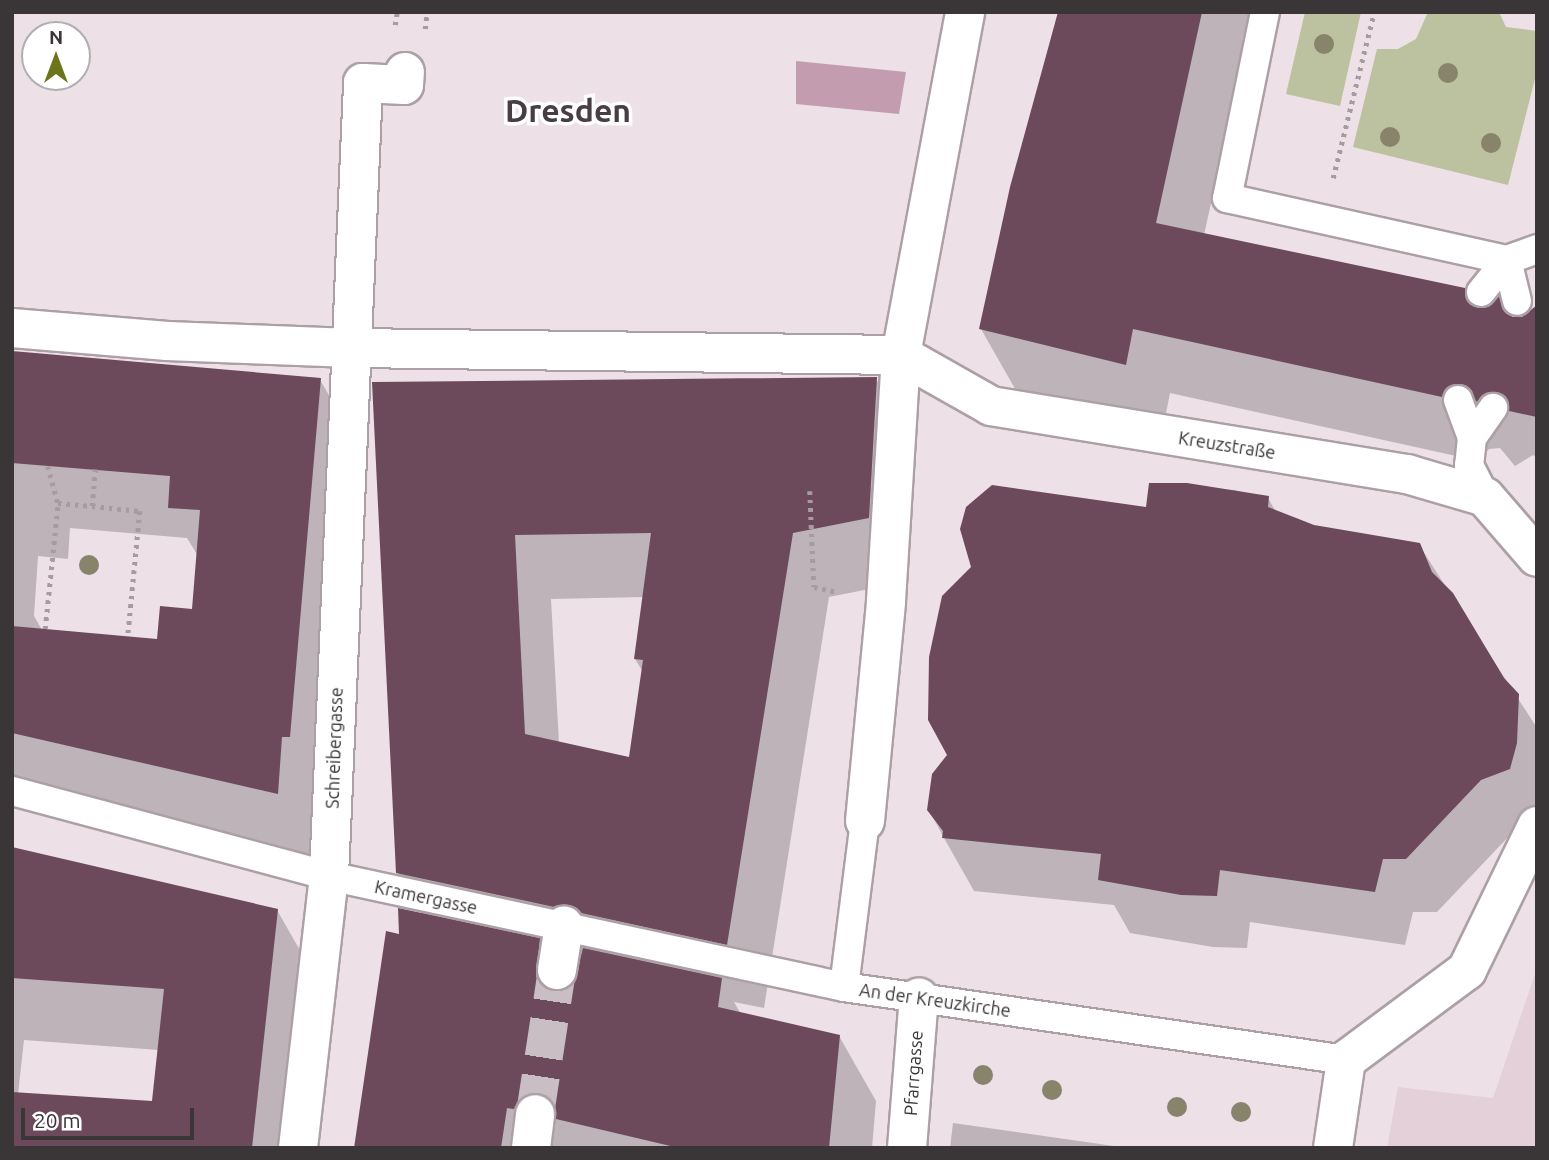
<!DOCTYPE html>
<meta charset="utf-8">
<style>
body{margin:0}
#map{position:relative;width:1549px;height:1160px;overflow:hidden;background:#ede0e6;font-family:Ubuntu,sans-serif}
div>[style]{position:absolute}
.built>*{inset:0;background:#e4d0d9}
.green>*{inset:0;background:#bcc19f}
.water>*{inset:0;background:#c49cb0}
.shadow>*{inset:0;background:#0003}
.building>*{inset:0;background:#6c495b}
.street-tunnel>*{height:38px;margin-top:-19px;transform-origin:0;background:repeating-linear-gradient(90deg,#c9bec3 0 38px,transparent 0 57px)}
.path>*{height:4.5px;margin-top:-2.25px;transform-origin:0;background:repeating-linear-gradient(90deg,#a69ca0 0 3.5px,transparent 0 8.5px)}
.roads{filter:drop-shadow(2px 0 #aca0a6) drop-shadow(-2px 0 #aca0a6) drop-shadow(0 2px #aca0a6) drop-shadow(0 -2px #aca0a6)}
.lane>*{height:28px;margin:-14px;padding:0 14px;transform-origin:14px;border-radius:14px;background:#fff}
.street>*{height:38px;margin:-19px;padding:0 19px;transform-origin:19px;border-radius:19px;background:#fff}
.trees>*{width:20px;height:20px;margin:-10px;border-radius:50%;background:#87846b}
span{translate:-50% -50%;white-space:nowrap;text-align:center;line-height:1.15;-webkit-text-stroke:7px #fff;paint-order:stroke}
.street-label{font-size:18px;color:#3a3537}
.town-label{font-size:32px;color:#473d42;font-weight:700}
.frame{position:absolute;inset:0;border:14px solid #3a3537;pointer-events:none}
.north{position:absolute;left:21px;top:21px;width:70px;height:70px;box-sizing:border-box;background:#fff;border:2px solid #b0aeaf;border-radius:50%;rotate:0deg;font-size:19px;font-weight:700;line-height:28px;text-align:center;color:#3a3537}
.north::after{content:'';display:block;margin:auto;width:24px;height:32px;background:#6c741c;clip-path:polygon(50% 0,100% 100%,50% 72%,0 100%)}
.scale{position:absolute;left:21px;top:1108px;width:173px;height:32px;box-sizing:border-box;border:4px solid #3a3537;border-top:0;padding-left:9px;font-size:21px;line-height:24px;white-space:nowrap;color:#3a3537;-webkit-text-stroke:5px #fff;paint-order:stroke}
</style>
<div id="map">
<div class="built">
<div style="clip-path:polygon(1537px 968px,1537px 1148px,1387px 1148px,1398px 1087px,1493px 1098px)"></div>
</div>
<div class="green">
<div style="clip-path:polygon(1305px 12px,1361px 12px,1340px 106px,1286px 94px)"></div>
<div style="clip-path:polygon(1428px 12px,1499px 12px,1506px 27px,1537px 31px,1537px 71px,1508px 185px,1353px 147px,1377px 49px,1398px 49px,1416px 39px)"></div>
</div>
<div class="water">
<div style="clip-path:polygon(796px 61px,906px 72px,899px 114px,796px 104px)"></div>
</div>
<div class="shadow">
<div style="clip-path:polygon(1058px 12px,1253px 12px,1204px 235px,1464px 290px,1477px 310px,1488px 309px,1498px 299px,1513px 319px,1529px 315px,1537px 307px,1537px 458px,1533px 455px,1515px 466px,1500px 448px,1489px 449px,1479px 461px,1170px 393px,1163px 428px,1018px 394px,981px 329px)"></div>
<div style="clip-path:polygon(evenodd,12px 353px,320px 380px,358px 444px,314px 857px,12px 788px,12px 353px,70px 528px,187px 538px,198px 556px,194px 610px,159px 641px,42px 630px,34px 616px,38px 556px,68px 559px,70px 528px)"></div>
<div style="clip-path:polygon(evenodd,876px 379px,914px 443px,905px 582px,829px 597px,764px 1008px,734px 1002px,741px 1014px,839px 1036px,876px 1101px,872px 1148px,355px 1148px,401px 936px,422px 915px,398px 873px,374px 384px,876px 379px,644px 597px,635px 659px,643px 672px,631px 759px,559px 743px,551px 599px,644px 597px,876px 379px,552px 963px,580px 969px,576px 984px,567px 988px,552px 963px)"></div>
<div style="clip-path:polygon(1150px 485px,1234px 490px,1268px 498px,1276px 512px,1313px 527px,1419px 545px,1537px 728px,1537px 823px,1511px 834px,1437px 912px,1413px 912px,1405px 945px,1250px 922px,1247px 948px,1213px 947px,1130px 933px,1114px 905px,974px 891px,944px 838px,929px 810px,949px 756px,1148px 509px)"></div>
<div style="clip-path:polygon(evenodd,12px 848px,277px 910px,314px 975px,295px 1148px,12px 1148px,12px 848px,24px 1040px,159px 1050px,154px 1103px,18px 1094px,24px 1040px)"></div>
<div style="clip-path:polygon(953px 1123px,1128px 1148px,950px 1148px)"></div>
</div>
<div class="building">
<div style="clip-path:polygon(1058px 12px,1202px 12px,1156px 223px,1465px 288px,1466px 299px,1478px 308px,1488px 307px,1499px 296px,1505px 312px,1513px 317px,1522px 317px,1537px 305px,1537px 417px,1509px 411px,1508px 400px,1495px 392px,1477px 402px,1461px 384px,1452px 385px,1442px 397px,1133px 329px,1126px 365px,979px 329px,1010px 187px)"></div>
<div style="clip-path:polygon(12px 351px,321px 378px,290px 737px,282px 737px,278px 794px,12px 733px,12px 626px,157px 639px,160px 606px,192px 609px,200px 510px,168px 508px,170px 476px,12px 463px)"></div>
<div style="clip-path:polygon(evenodd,877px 377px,869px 518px,793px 533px,727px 945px,581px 913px,568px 905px,554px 907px,396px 873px,372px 382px,877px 377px,651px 533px,634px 659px,643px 660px,629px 757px,525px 734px,515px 535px,651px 533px)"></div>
<div style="clip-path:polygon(1149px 483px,1187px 483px,1269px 496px,1268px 507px,1314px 525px,1420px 543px,1432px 572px,1453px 593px,1504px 678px,1519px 694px,1517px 743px,1510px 769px,1481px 780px,1406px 859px,1383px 859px,1375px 892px,1220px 870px,1217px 896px,1181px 895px,1098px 880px,1101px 854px,942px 838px,943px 831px,927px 810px,932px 774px,947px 755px,928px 720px,929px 657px,942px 596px,971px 567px,960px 529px,966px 507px,992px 485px,1146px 507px)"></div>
<div style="clip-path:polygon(12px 847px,278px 909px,252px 1148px,12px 1148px,12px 1092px,152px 1101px,164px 989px,12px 978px)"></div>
<div style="clip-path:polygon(398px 908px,540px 938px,536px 977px,553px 991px,574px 983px,583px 948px,722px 978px,718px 1007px,840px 1035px,829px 1148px,679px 1148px,556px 1119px,555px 1105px,537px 1092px,526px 1094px,514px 1109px,507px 1108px,501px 1148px,354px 1148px,386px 931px,399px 934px)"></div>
</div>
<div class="street-tunnel">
<div style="left:535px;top:1114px;width:146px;rotate:-81.3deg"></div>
</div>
<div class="path">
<div style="left:395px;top:25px;width:13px;rotate:-81deg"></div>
<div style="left:425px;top:29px;width:17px;rotate:-83deg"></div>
<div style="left:1333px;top:178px;width:171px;rotate:-76.1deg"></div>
<div style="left:48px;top:466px;width:38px;rotate:75deg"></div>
<div style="left:810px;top:491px;width:96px;rotate:87.6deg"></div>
<div style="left:814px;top:587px;width:24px;rotate:12deg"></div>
<div style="left:92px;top:506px;width:48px;rotate:5.9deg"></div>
<div style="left:140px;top:511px;width:126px;rotate:95.5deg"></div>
<div style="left:45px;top:629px;width:127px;rotate:-84.1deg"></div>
<div style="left:58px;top:503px;width:34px;rotate:5deg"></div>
<div style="left:92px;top:506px;width:37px;rotate:-85deg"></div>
</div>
<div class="roads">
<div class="lane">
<div style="left:1265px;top:12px;width:190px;rotate:101.5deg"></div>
<div style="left:1227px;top:198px;width:287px;rotate:12.5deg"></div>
<div style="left:1507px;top:260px;width:32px;rotate:-20deg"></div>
<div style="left:1507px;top:260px;width:42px;rotate:76.3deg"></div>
<div style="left:1481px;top:292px;width:41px;rotate:-50.9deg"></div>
<div style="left:1458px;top:400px;width:40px;rotate:69.8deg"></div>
<div style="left:1472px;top:438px;width:27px;rotate:96deg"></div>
<div style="left:1469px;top:465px;width:36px;rotate:63deg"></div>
<div style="left:1472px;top:438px;width:37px;rotate:-55deg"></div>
<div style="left:12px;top:791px;width:328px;rotate:15deg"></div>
<div style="left:329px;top:876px;width:527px;rotate:12.16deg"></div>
<div style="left:844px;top:987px;width:507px;rotate:8.27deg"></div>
<div style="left:844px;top:987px;width:167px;rotate:-82.8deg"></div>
</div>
<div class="street">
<div style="left:12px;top:328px;width:156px;rotate:4.8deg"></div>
<div style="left:167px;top:341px;width:184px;rotate:2.2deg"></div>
<div style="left:351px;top:348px;width:550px;rotate:0.73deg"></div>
<div style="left:901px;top:355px;width:103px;rotate:29.5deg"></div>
<div style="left:991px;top:406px;width:422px;rotate:9.3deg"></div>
<div style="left:1407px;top:474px;width:81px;rotate:16.4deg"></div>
<div style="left:1485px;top:497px;width:79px;rotate:49.1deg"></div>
<div style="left:865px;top:821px;width:221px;rotate:-84.5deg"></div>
<div style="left:886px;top:601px;width:246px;rotate:-86.5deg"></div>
<div style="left:901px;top:355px;width:349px;rotate:-79.4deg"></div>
<div style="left:557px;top:970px;width:45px;rotate:-81deg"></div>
<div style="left:298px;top:1148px;width:274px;rotate:-83.5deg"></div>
<div style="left:329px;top:876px;width:794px;rotate:-87.54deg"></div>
<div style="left:363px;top:83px;width:41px;rotate:2.8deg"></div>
<div style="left:404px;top:85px;width:13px;rotate:-86deg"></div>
<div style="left:531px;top:1148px;width:34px;rotate:-83deg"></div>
<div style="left:907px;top:1148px;width:151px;rotate:-85.5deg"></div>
<div style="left:1333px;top:1148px;width:89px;rotate:-81.6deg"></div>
<div style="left:1346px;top:1060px;width:151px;rotate:-36.6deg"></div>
<div style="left:1467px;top:970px;width:160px;rotate:-64.1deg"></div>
</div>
</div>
<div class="trees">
<div style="left:1324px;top:44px"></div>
<div style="left:1448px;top:73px"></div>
<div style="left:1390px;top:137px"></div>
<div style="left:1491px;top:143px"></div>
<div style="left:89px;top:565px"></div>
<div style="left:983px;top:1075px"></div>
<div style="left:1052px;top:1090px"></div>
<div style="left:1177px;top:1107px"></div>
<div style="left:1241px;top:1112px"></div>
</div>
<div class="street-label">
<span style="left:1227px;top:445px;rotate:9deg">Kreuzstraße</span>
<span style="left:334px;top:748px;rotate:-88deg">Schreibergasse</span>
<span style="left:426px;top:897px;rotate:12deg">Kramergasse</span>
<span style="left:935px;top:1000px;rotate:8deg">An der Kreuzkirche</span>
<span style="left:913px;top:1073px;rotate:-86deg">Pfarrgasse</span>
</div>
<div class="town-label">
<span style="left:568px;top:110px">Dresden</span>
</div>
<div class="frame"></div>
<div class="north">N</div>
<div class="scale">20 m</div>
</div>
